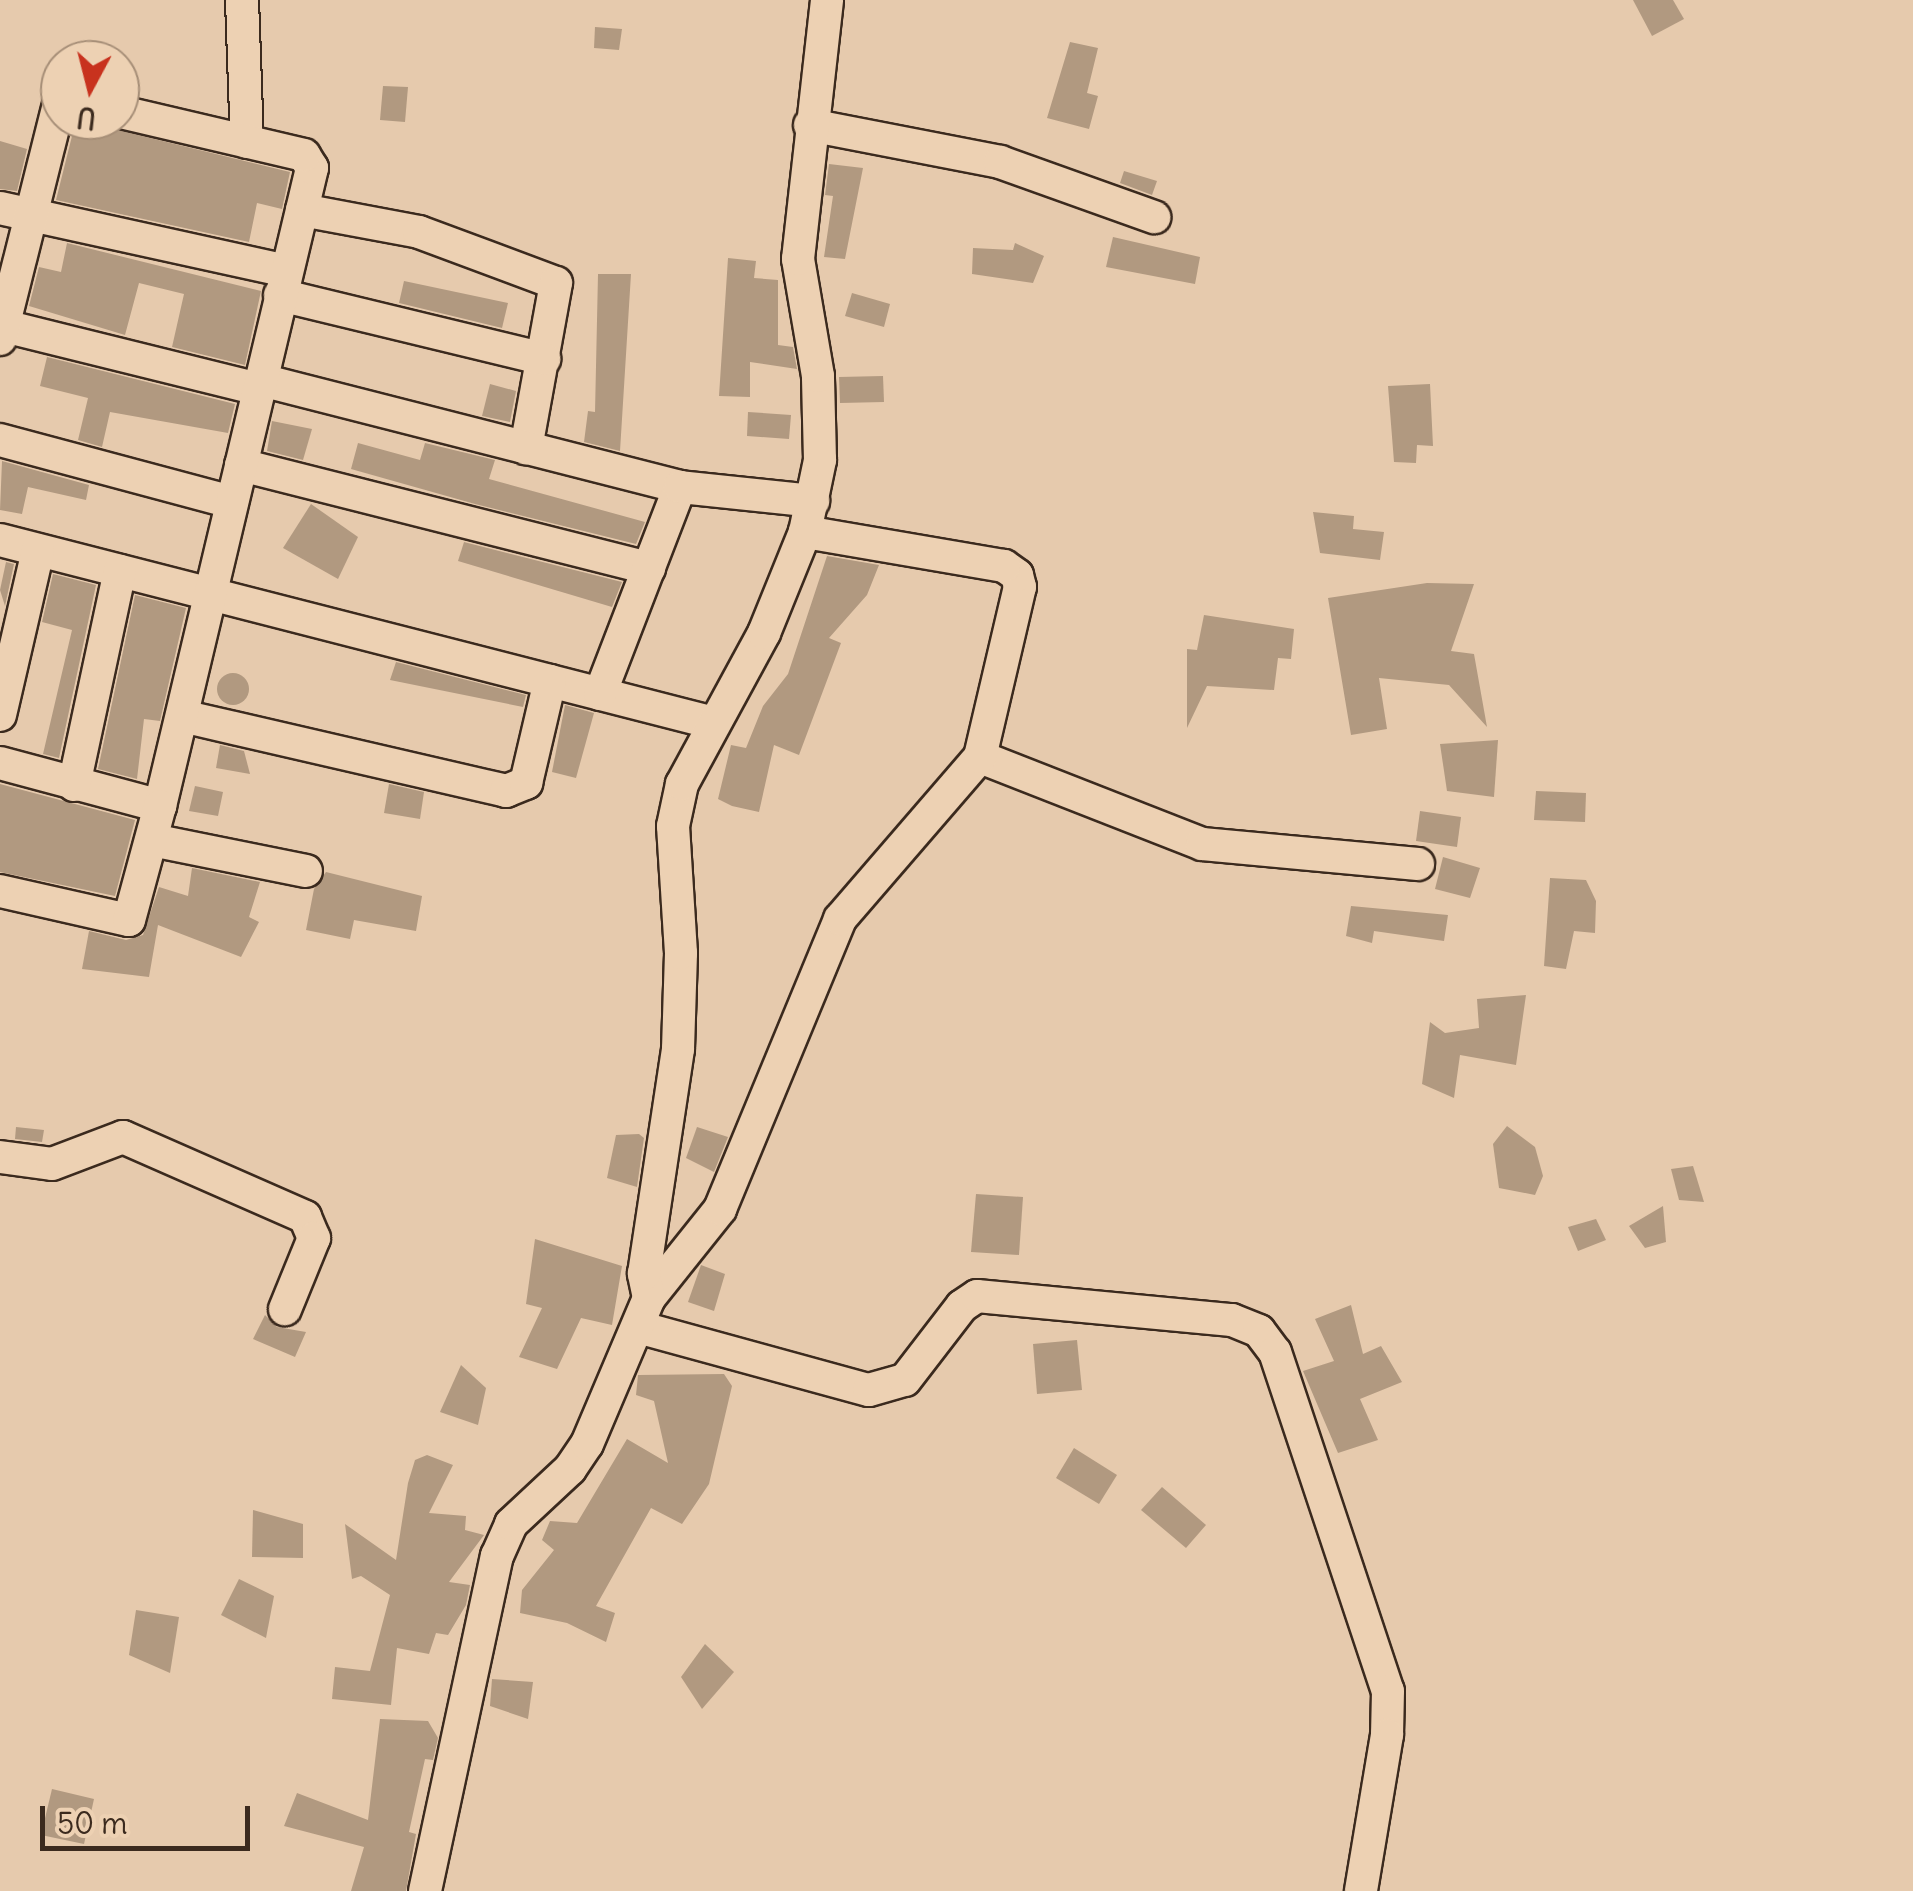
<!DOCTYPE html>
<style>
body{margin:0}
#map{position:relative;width:1913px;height:1891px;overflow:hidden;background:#e6caad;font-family:Delius,sans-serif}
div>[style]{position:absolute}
.building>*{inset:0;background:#b19980}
.round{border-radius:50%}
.roads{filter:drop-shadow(2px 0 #3b2a1e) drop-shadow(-2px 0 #3b2a1e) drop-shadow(0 2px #3b2a1e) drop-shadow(0 -2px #3b2a1e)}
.street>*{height:32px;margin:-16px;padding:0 16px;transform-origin:16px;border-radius:16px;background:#edd1b3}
span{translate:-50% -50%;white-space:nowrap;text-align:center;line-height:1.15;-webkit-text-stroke:8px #edd1b3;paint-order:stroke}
.north{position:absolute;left:40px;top:40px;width:100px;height:100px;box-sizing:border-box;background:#edd1b3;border:2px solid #a68e77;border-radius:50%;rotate:187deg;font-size:28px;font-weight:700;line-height:40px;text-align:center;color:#3b2a1e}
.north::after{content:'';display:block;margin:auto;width:35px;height:45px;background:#c8321e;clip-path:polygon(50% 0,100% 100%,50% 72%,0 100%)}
.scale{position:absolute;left:40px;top:1806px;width:210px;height:45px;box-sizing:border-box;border:5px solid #3b2a1e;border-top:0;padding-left:12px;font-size:30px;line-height:35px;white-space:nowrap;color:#3b2a1e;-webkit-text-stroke:8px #edd1b3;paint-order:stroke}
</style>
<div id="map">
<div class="building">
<div style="clip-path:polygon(1633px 0,1673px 0,1684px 19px,1652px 36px)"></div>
<div style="clip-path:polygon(595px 27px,622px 29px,619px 50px,594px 48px)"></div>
<div style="clip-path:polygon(1070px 42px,1098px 48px,1087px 93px,1098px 96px,1089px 129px,1047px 118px)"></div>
<div style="clip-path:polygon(383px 86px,408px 87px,405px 122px,380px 120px)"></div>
<div style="clip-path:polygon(76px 120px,290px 172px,282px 209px,257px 203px,249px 242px,56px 200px)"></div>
<div style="clip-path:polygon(0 141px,27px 149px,17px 191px,0 189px)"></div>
<div style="clip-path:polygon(829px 164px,863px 168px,845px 259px,824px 257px,833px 196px,825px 195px)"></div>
<div style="clip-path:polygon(1124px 171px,1157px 181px,1152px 195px,1120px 183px)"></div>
<div style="clip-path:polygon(1113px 237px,1200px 257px,1195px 284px,1106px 267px)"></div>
<div style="clip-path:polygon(67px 243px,261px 291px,245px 365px,172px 347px,184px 294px,139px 283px,125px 335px,29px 306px,39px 267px,61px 272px)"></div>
<div style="clip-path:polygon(1015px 243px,1044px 256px,1033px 283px,972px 274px,973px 248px,1013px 250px)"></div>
<div style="clip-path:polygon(728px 258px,756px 261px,754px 278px,778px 280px,778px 345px,793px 347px,797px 369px,750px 362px,750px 397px,719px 396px)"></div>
<div style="clip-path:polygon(598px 274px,631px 274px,620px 451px,584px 442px,588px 411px,595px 412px)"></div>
<div style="clip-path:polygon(404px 281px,508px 303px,502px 328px,399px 303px)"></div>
<div style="clip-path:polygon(852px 293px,890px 304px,884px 327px,845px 316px)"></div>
<div style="clip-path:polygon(47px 357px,235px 404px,228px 433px,110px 412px,102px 447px,78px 440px,88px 398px,40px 386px)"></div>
<div style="clip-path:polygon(883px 376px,884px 402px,840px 403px,839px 377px)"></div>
<div style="clip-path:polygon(490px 384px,516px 391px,510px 422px,482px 416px)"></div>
<div style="clip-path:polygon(1430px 384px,1433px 446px,1417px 445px,1416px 463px,1394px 462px,1388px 386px)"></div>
<div style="clip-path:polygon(748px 412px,791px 415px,789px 439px,747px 436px)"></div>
<div style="clip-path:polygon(272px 421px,312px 429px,303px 460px,267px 451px)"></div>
<div style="clip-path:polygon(358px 443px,420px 460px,425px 443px,495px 460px,489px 479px,645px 522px,636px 544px,475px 504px,351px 469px)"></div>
<div style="clip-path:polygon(2px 461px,89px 485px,86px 500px,28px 487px,22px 514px,0 510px)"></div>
<div style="clip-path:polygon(311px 504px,358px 537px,338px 579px,283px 548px)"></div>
<div style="clip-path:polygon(1313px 512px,1354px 516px,1353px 529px,1384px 532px,1380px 560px,1320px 553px)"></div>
<div style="clip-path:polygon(464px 542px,622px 582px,612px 607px,458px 561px)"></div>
<div style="clip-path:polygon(827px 556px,879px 565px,867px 595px,829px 638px,841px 643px,799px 755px,774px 745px,759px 812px,732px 806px,718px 799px,731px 745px,746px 748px,763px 706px,788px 674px)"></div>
<div style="clip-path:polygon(6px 562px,14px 564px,5px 606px,0 590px)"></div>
<div style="clip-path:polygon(53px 574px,96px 585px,59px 758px,43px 754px,72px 630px,42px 622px)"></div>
<div style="clip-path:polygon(1427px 583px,1474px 584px,1451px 651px,1474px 654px,1487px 727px,1449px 685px,1379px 678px,1387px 729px,1351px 735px,1328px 598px)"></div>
<div style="clip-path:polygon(135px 595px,186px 608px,160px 721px,144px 719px,137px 779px,98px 769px)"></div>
<div style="clip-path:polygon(1204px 615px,1294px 629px,1291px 659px,1278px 658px,1274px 690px,1207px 686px,1187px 728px,1187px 649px,1197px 650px)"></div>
<div style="clip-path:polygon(396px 662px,526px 695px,523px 707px,390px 680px)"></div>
<div class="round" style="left:217px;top:673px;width:32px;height:32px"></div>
<div style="clip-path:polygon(565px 705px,594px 713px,576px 778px,552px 772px)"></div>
<div style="clip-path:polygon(1498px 740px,1494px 797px,1447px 791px,1440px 744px)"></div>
<div style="clip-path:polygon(220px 745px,244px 751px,250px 774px,216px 768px)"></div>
<div style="clip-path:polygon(0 784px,135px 820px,115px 896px,0 872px)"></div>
<div style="clip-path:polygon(389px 784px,424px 792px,420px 819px,384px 813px)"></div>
<div style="clip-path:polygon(195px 786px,223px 792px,218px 816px,189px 811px)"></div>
<div style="clip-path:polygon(1536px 791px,1586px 793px,1585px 822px,1534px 820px)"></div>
<div style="clip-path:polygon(1420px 811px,1461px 817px,1457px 847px,1416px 841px)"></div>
<div style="clip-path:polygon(1443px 857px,1480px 868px,1470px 898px,1435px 889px)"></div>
<div style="clip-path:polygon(192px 868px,260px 882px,249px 917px,259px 922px,241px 957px,158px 925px,149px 977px,82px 969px,89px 931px,126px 940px,143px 935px,159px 887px,188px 896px)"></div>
<div style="clip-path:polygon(326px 872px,422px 896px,416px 931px,354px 920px,350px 939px,306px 930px,314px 889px)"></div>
<div style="clip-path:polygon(1550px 878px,1586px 880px,1596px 901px,1595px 933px,1574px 931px,1566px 969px,1544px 966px)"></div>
<div style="clip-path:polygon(1351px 906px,1448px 915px,1444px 941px,1374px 931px,1372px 943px,1346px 936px)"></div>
<div style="clip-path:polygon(1526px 995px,1516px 1065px,1460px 1055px,1454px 1098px,1422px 1084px,1430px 1022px,1445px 1033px,1479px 1028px,1477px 999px)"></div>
<div style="clip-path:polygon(1507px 1126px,1535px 1147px,1543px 1176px,1535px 1195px,1499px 1188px,1493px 1144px)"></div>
<div style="clip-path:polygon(16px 1127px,44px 1130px,42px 1142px,15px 1139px)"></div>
<div style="clip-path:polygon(697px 1127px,728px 1137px,714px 1172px,686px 1158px)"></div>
<div style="clip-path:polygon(639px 1134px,644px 1138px,637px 1187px,607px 1178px,616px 1135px)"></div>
<div style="clip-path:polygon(1693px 1166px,1704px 1202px,1679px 1200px,1671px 1169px)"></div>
<div style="clip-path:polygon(976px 1194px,1023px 1197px,1019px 1255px,971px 1252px)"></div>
<div style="clip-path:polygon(1663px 1206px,1666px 1242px,1645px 1248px,1629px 1226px)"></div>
<div style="clip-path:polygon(1596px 1219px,1606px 1240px,1578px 1251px,1568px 1227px)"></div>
<div style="clip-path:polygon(535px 1239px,622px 1266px,612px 1325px,581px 1318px,557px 1369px,519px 1357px,542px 1308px,526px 1304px)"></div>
<div style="clip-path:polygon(701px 1265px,725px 1274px,714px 1311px,688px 1302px)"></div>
<div style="clip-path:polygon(1351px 1305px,1363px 1354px,1381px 1346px,1402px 1382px,1360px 1399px,1378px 1440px,1338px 1453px,1303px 1371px,1334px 1361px,1315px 1319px)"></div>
<div style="clip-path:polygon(265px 1315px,277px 1327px,306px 1332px,295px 1357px,253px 1339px)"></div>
<div style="clip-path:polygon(1077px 1340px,1082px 1390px,1037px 1394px,1033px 1344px)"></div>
<div style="clip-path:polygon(461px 1365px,486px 1388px,478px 1425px,440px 1412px)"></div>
<div style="clip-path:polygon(724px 1374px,732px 1386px,709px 1484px,682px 1524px,651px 1508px,596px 1606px,615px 1613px,606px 1642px,567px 1623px,520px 1613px,522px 1590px,554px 1550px,542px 1540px,550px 1521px,577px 1523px,627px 1439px,668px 1463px,654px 1401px,636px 1395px,638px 1375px)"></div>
<div style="clip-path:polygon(1074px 1448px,1117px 1475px,1099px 1504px,1056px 1478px)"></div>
<div style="clip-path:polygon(427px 1455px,453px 1465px,429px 1513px,466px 1516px,465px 1530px,484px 1535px,449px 1582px,470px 1585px,466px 1605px,448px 1635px,436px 1633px,429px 1654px,397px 1648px,391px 1705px,332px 1699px,335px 1667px,370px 1671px,390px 1595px,361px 1576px,352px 1579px,345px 1524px,396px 1560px,408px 1483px,415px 1460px)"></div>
<div style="clip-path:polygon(1162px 1487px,1206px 1525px,1186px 1548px,1141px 1510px)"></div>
<div style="clip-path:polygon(253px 1510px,303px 1524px,303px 1558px,252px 1557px)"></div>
<div style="clip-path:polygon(239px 1579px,274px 1596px,266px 1638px,221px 1615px)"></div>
<div style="clip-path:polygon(136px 1610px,179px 1617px,170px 1673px,129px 1655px)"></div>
<div style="clip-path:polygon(705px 1644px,734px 1672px,702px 1709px,681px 1677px)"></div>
<div style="clip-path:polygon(492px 1679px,533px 1682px,528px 1719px,490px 1706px)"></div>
<div style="clip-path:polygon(380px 1719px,428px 1721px,438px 1738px,433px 1760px,425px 1759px,409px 1832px,416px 1834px,406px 1891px,351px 1891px,364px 1847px,284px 1826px,297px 1793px,368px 1820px)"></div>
<div style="clip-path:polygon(52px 1789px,94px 1799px,84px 1844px,41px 1835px)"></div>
</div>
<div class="roads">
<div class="street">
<div style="left:242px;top:0;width:142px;rotate:88deg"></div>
<div style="left:810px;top:125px;width:194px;rotate:11deg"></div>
<div style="left:1000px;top:162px;width:164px;rotate:19.7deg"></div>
<div style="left:0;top:208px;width:293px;rotate:12.4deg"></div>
<div style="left:302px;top:210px;width:119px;rotate:10.6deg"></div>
<div style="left:419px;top:232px;width:146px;rotate:20.4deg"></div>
<div style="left:556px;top:283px;width:168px;rotate:100.3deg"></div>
<div style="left:280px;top:295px;width:272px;rotate:13.6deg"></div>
<div style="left:0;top:325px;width:267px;rotate:13.9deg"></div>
<div style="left:0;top:339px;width:245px;rotate:-75.9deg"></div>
<div style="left:261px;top:380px;width:432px;rotate:14.3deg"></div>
<div style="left:0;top:440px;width:240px;rotate:15deg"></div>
<div style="left:241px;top:465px;width:421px;rotate:14.2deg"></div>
<div style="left:0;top:540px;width:737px;rotate:14.38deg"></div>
<div style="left:600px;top:694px;width:222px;rotate:-68.9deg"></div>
<div style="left:680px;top:487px;width:134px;rotate:6deg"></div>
<div style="left:0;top:715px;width:169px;rotate:-77deg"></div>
<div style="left:182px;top:716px;width:333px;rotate:13deg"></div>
<div style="left:506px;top:791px;width:22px;rotate:-22deg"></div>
<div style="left:526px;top:783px;width:105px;rotate:-76.8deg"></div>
<div style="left:980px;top:757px;width:238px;rotate:21.4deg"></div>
<div style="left:1202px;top:844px;width:217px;rotate:5.3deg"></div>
<div style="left:0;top:763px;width:166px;rotate:15deg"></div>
<div style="left:160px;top:806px;width:656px;rotate:-76.6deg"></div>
<div style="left:312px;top:168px;width:15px;rotate:-122deg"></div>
<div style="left:304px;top:155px;width:189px;rotate:-166.8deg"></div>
<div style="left:74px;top:785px;width:219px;rotate:-77.9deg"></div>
<div style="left:152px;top:840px;width:157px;rotate:11.4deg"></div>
<div style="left:0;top:891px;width:132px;rotate:12.7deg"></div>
<div style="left:129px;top:920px;width:118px;rotate:-74.8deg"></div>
<div style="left:0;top:1157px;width:52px;rotate:7.7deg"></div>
<div style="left:52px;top:1164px;width:76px;rotate:-20.8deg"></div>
<div style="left:123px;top:1137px;width:199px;rotate:23.7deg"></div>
<div style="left:305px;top:1217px;width:23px;rotate:67deg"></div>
<div style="left:314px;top:1238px;width:77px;rotate:112.2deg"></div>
<div style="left:649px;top:1298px;width:114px;rotate:-51.4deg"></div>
<div style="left:720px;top:1209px;width:314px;rotate:-67.5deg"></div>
<div style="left:840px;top:919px;width:214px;rotate:-49.2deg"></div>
<div style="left:980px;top:757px;width:175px;rotate:-76.8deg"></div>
<div style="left:1020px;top:587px;width:12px;rotate:-104deg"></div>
<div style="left:1017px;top:575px;width:16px;rotate:-145deg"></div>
<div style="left:1004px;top:566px;width:202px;rotate:-170.3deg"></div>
<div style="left:638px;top:1327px;width:239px;rotate:15.3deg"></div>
<div style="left:869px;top:1390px;width:37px;rotate:-16deg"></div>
<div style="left:905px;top:1380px;width:93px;rotate:-52.4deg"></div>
<div style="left:962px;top:1306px;width:18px;rotate:-34deg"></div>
<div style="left:977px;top:1296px;width:256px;rotate:5.4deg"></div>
<div style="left:1232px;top:1320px;width:29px;rotate:22deg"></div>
<div style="left:1259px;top:1331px;width:26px;rotate:53deg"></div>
<div style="left:1275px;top:1352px;width:357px;rotate:71.6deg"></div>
<div style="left:1388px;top:1691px;width:44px;rotate:91.3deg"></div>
<div style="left:1387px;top:1735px;width:158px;rotate:99.5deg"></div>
<div style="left:425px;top:1891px;width:343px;rotate:-77.9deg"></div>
<div style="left:497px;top:1556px;width:35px;rotate:-66deg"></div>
<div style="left:511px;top:1524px;width:81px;rotate:-43deg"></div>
<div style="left:570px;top:1469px;width:30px;rotate:-56deg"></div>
<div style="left:587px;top:1444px;width:159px;rotate:-67deg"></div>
<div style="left:649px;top:1298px;width:25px;rotate:-102deg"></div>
<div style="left:644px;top:1274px;width:228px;rotate:-81.4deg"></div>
<div style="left:678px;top:1049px;width:96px;rotate:-88.2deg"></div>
<div style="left:681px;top:953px;width:127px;rotate:-93.6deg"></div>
<div style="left:673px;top:826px;width:43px;rotate:-77.9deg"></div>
<div style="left:682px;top:784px;width:172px;rotate:-61.5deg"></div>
<div style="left:764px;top:633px;width:109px;rotate:-67.9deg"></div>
<div style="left:805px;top:532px;width:74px;rotate:-78.2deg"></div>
<div style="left:820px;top:460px;width:84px;rotate:-91.4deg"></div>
<div style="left:818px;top:376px;width:119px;rotate:-99.7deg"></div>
<div style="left:798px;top:259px;width:261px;rotate:-83.6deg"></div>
</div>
</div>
<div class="north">U</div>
<div class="scale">50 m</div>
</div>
